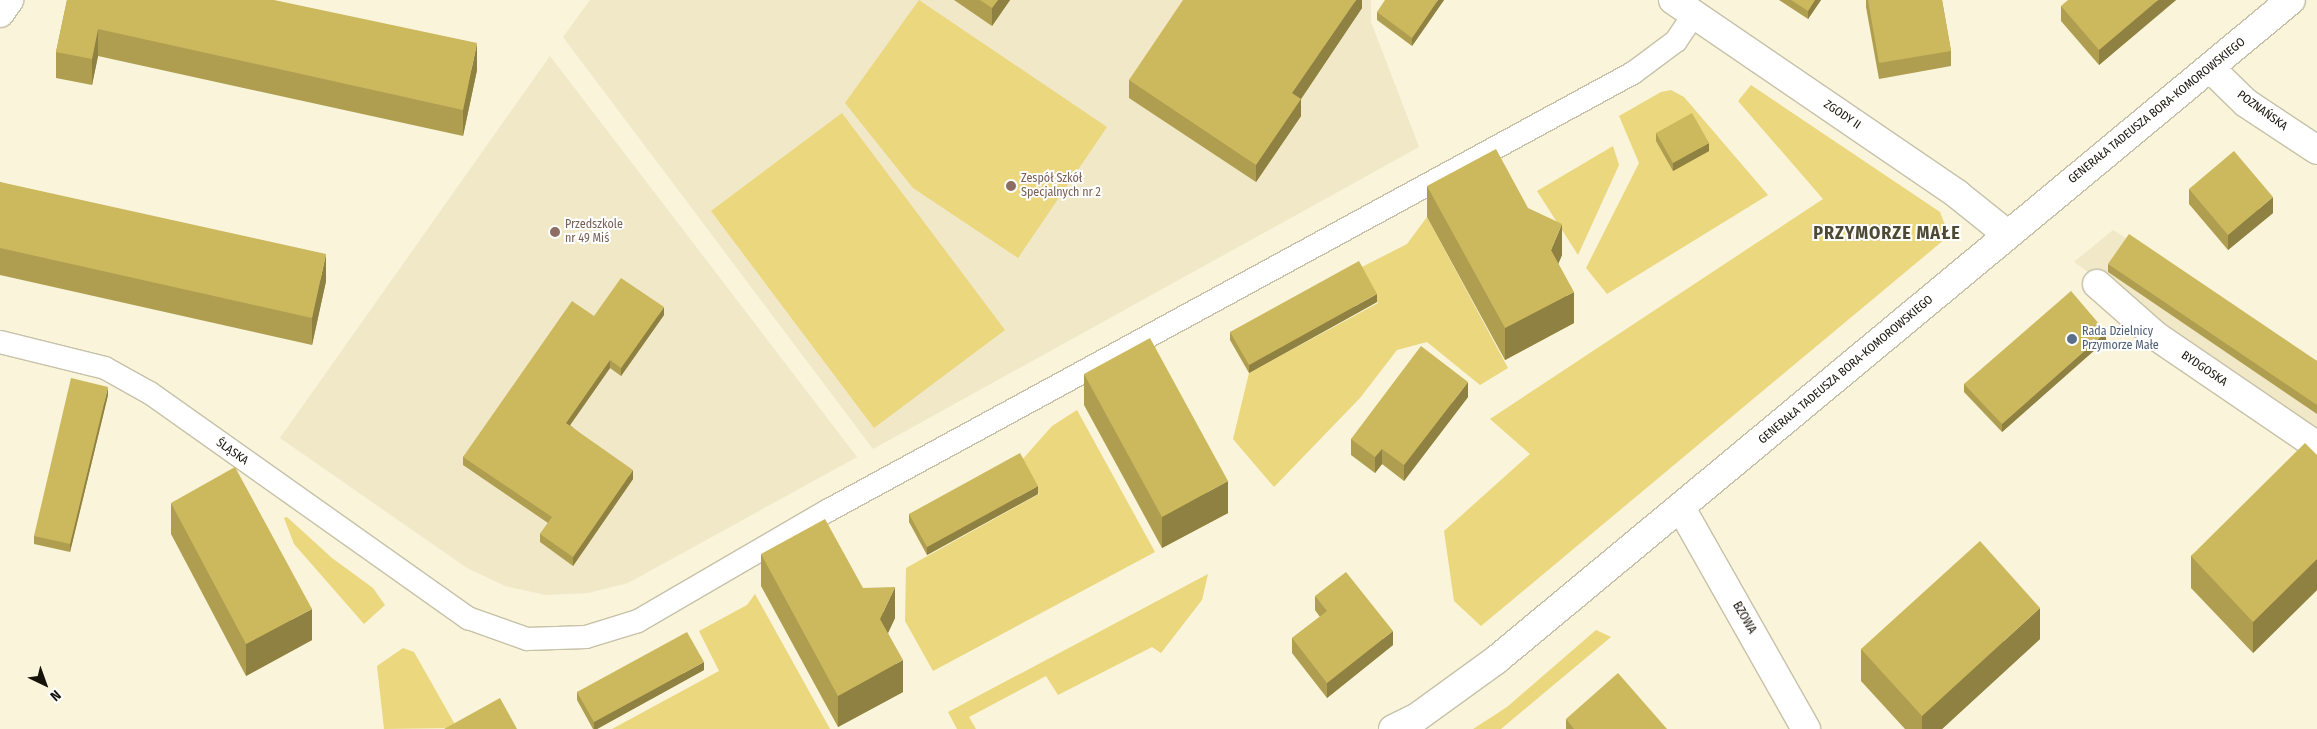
<!DOCTYPE html>
<meta charset="utf-8">
<style>
body{margin:0}
#map{position:relative;width:2317px;height:729px;overflow:hidden;background:#f9f4da;font-family:"Fira Sans Condensed",sans-serif}
div>[style]{position:absolute}
.built>*{inset:0;background:#f0e8c7}
.green>*{inset:0;background:#ebd77d}
.roads{filter:drop-shadow(1px 0 #c6c1a8) drop-shadow(-1px 0 #c6c1a8) drop-shadow(0 1px #c6c1a8) drop-shadow(0 -1px #c6c1a8)}
.service>*{height:22px;margin:-11px;padding:0 11px;transform-origin:11px;border-radius:11px;background:#fff}
.minor>*{height:28px;margin:-14px;padding:0 14px;transform-origin:14px;border-radius:14px;background:#fff}
.tertiary>*{height:28px;margin:-14px;padding:0 14px;transform-origin:14px;border-radius:14px;background:#fff}
.wall>*{inset:0;background:#af9e50}
.shaded-wall>*{inset:0;background:#8f8141}
.building>*{inset:0;background:#ccb85d}
.dots>*{width:14px;height:14px;translate:-50% -50%;box-sizing:border-box;border:2px solid #fff;border-radius:50%}
span{translate:-50% -50%;white-space:nowrap;text-align:center;line-height:1.15;-webkit-text-stroke:4px #fff;paint-order:stroke}
.street-label{font-size:12px;color:#15130a}
.education-label{font-size:12px;color:#785e54}
.left{translate:0 -50%;text-align:left}
.service-label{font-size:12px;color:#4e5e75}
.district-label{font-size:18px;color:#4d4933;font-weight:700;letter-spacing:1px}
.north{position:absolute;left:20px;top:659px;width:50px;height:50px;-webkit-text-stroke:4px #fff;paint-order:stroke;rotate:138deg;font-size:14px;font-weight:700;line-height:20px;text-align:center;color:#15130a}
.north::after{content:'';display:block;margin:auto;width:18px;height:22px;background:#15130a;clip-path:polygon(50% 0,100% 100%,50% 72%,0 100%)}
</style>
<div id="map">
<div class="built">
<div style="clip-path:polygon(590px 0,1371px 0,1371px 22px,1419px 147px,873px 449px,563px 37px)"></div>
<div style="clip-path:polygon(550px 56px,857px 457px,628px 583px,588px 593px,546px 595px,505px 586px,467px 568px,280px 438px)"></div>
<div style="clip-path:polygon(2113px 230px,2317px 361px,2317px 434px,2074px 262px)"></div>
</div>
<div class="green">
<div style="clip-path:polygon(919px 0,1107px 127px,1018px 258px,913px 188px,845px 103px)"></div>
<div style="clip-path:polygon(1751px 85px,1940px 212px,1945px 225px,1945px 239px,1481px 626px,1454px 601px,1444px 531px,1530px 454px,1490px 419px,1823px 199px,1738px 101px)"></div>
<div style="clip-path:polygon(1671px 90px,1684px 97px,1768px 195px,1607px 294px,1586px 268px,1639px 163px,1619px 116px,1661px 92px)"></div>
<div style="clip-path:polygon(842px 113px,1005px 330px,874px 428px,711px 211px)"></div>
<div style="clip-path:polygon(1613px 146px,1619px 165px,1578px 255px,1537px 191px)"></div>
<div style="clip-path:polygon(1427px 217px,1508px 368px,1480px 385px,1427px 342px,1397px 350px,1360px 398px,1274px 487px,1233px 439px,1249px 373px,1378px 303px,1360px 268px,1407px 244px)"></div>
<div style="clip-path:polygon(1077px 410px,1155px 552px,933px 671px,905px 621px,906px 568px,1039px 494px,1021px 461px,1052px 426px)"></div>
<div style="clip-path:polygon(287px 517px,332px 558px,373px 588px,385px 605px,364px 624px,294px 544px,284px 518px)"></div>
<div style="clip-path:polygon(1208px 574px,1202px 600px,1161px 653px,1152px 647px,1058px 695px,1046px 676px,969px 717px,976px 729px,957px 729px,948px 712px)"></div>
<div style="clip-path:polygon(755px 594px,830px 729px,612px 729px,719px 671px,699px 631px,747px 605px)"></div>
<div style="clip-path:polygon(1596px 630px,1611px 637px,1501px 729px,1473px 729px,1507px 707px)"></div>
<div style="clip-path:polygon(403px 648px,414px 652px,457px 728px,384px 729px,377px 666px)"></div>
</div>
<div class="roads">
<div class="service">
<div style="left:0;top:342px;width:108px;rotate:13.9deg"></div>
<div style="left:105px;top:368px;width:51px;rotate:29.1deg"></div>
<div style="left:150px;top:393px;width:390px;rotate:35.3deg"></div>
<div style="left:468px;top:618px;width:63px;rotate:19.6deg"></div>
<div style="left:527px;top:639px;width:59px;rotate:-1.9deg"></div>
<div style="left:586px;top:637px;width:54px;rotate:-17.1deg"></div>
<div style="left:638px;top:621px;width:221px;rotate:-30.2deg"></div>
<div style="left:829px;top:510px;width:915px;rotate:-28.53deg"></div>
<div style="left:1633px;top:73px;width:54px;rotate:-36.7deg"></div>
<div style="left:1676px;top:41px;width:32px;rotate:-56deg"></div>
</div>
<div class="minor">
<div style="left:1673px;top:0;width:344px;rotate:34.3deg"></div>
<div style="left:1957px;top:194px;width:64px;rotate:38.7deg"></div>
<div style="left:0;top:13px;width:16px;rotate:-55deg"></div>
<div style="left:2210px;top:68px;width:50px;rotate:44.2deg"></div>
<div style="left:2246px;top:103px;width:85px;rotate:33.5deg"></div>
<div style="left:2097px;top:284px;width:79px;rotate:41.4deg"></div>
<div style="left:2156px;top:336px;width:195px;rotate:34.3deg"></div>
<div style="left:1681px;top:508px;width:254px;rotate:60.5deg"></div>
</div>
<div class="tertiary">
<div style="left:1393px;top:729px;width:25px;rotate:-26deg"></div>
<div style="left:1416px;top:718px;width:99px;rotate:-35.9deg"></div>
<div style="left:1496px;top:660px;width:1033px;rotate:-39.7deg"></div>
</div>
</div>
<div class="wall">
<div style="clip-path:polygon(67px 0,477px 70px,463px 136px,98px 56px,92px 85px,56px 78px,56px 52px)"></div>
<div style="clip-path:polygon(954px 0,1010px 0,992px 26px)"></div>
<div style="clip-path:polygon(1362px 0,1362px 8px,1301px 99px,1301px 116px,1256px 182px,1129px 98px,1129px 80px)"></div>
<div style="clip-path:polygon(1444px 0,1412px 46px,1377px 20px,1377px 12px)"></div>
<div style="clip-path:polygon(1779px 0,1821px 0,1808px 19px)"></div>
<div style="clip-path:polygon(1866px 0,1942px 0,1951px 51px,1951px 66px,1879px 79px,1866px 7px)"></div>
<div style="clip-path:polygon(2176px 0,2099px 65px,2061px 21px,2061px 6px)"></div>
<div style="clip-path:polygon(1656px 133px,1709px 151px,1673px 171px,1656px 141px)"></div>
<div style="clip-path:polygon(0 182px,326px 281px,312px 345px,0 275px)"></div>
<div style="clip-path:polygon(1427px 186px,1562px 255px,1558px 264px,1574px 323px,1505px 360px,1427px 217px)"></div>
<div style="clip-path:polygon(2189px 189px,2273px 213px,2228px 250px,2189px 204px)"></div>
<div style="clip-path:polygon(2108px 264px,2317px 361px,2317px 414px,2108px 272px)"></div>
<div style="clip-path:polygon(1377px 302px,1249px 373px,1230px 340px,1230px 332px)"></div>
<div style="clip-path:polygon(664px 315px,621px 376px,610px 368px,570px 425px,633px 479px,573px 566px,540px 542px,540px 534px,548px 523px,463px 465px,463px 457px,594px 316px)"></div>
<div style="clip-path:polygon(2106px 340px,2002px 432px,1964px 392px,1964px 384px)"></div>
<div style="clip-path:polygon(1084px 374px,1228px 513px,1162px 548px,1084px 405px)"></div>
<div style="clip-path:polygon(108px 395px,70px 552px,34px 544px,34px 536px)"></div>
<div style="clip-path:polygon(1468px 397px,1404px 481px,1382px 464px,1375px 473px,1351px 455px,1351px 439px)"></div>
<div style="clip-path:polygon(2317px 455px,2317px 590px,2253px 653px,2191px 588px,2191px 556px)"></div>
<div style="clip-path:polygon(1038px 494px,927px 555px,909px 522px,909px 514px)"></div>
<div style="clip-path:polygon(171px 503px,312px 640px,246px 676px,171px 534px)"></div>
<div style="clip-path:polygon(761px 554px,895px 618px,888px 633px,903px 692px,838px 727px,761px 586px)"></div>
<div style="clip-path:polygon(1315px 596px,1393px 645px,1327px 698px,1292px 653px,1292px 638px,1320px 617px,1315px 610px)"></div>
<div style="clip-path:polygon(2040px 639px,1942px 729px,1905px 729px,1861px 681px,1861px 649px)"></div>
<div style="clip-path:polygon(704px 670px,597px 729px,593px 729px,577px 700px,577px 692px)"></div>
<div style="clip-path:polygon(1566px 719px,1667px 729px,1566px 729px)"></div>
</div>
<div class="shaded-wall">
<div style="clip-path:polygon(998px 0,1010px 0,992px 26px,992px 8px)"></div>
<div style="clip-path:polygon(1356px 0,1362px 0,1362px 8px,1301px 99px,1301px 116px,1256px 182px,1256px 165px,1292px 93px)"></div>
<div style="clip-path:polygon(1438px 0,1444px 0,1412px 46px,1412px 38px)"></div>
<div style="clip-path:polygon(1815px 0,1821px 0,1808px 19px,1808px 11px)"></div>
<div style="clip-path:polygon(2158px 0,2176px 0,2099px 65px,2099px 50px)"></div>
<div style="clip-path:polygon(98px 29px,98px 56px,92px 85px,92px 59px)"></div>
<div style="clip-path:polygon(477px 43px,477px 70px,463px 136px,463px 110px)"></div>
<div style="clip-path:polygon(1709px 143px,1709px 151px,1673px 171px,1673px 163px)"></div>
<div style="clip-path:polygon(2273px 197px,2273px 213px,2228px 250px,2228px 235px)"></div>
<div style="clip-path:polygon(1562px 224px,1562px 255px,1551px 281px,1551px 250px)"></div>
<div style="clip-path:polygon(326px 254px,326px 281px,312px 345px,312px 318px)"></div>
<div style="clip-path:polygon(1574px 292px,1574px 323px,1505px 360px,1505px 328px)"></div>
<div style="clip-path:polygon(1377px 294px,1377px 302px,1249px 373px,1249px 365px)"></div>
<div style="clip-path:polygon(664px 307px,664px 315px,621px 376px,621px 368px)"></div>
<div style="clip-path:polygon(2106px 332px,2106px 340px,2002px 432px,2002px 424px)"></div>
<div style="clip-path:polygon(610px 360px,610px 368px,566px 431px,566px 423px)"></div>
<div style="clip-path:polygon(1468px 382px,1468px 397px,1404px 481px,1404px 465px)"></div>
<div style="clip-path:polygon(108px 387px,108px 395px,70px 552px,70px 544px)"></div>
<div style="clip-path:polygon(1382px 449px,1382px 464px,1375px 473px,1375px 457px)"></div>
<div style="clip-path:polygon(633px 470px,633px 479px,573px 566px,573px 557px)"></div>
<div style="clip-path:polygon(1228px 481px,1228px 513px,1162px 548px,1162px 517px)"></div>
<div style="clip-path:polygon(1038px 486px,1038px 494px,927px 555px,927px 547px)"></div>
<div style="clip-path:polygon(2317px 559px,2317px 590px,2253px 653px,2253px 622px)"></div>
<div style="clip-path:polygon(895px 587px,895px 618px,880px 650px,880px 619px)"></div>
<div style="clip-path:polygon(2040px 608px,2040px 639px,1942px 729px,1922px 729px,1922px 716px)"></div>
<div style="clip-path:polygon(312px 609px,312px 640px,246px 676px,246px 644px)"></div>
<div style="clip-path:polygon(1393px 631px,1393px 645px,1327px 698px,1327px 683px)"></div>
<div style="clip-path:polygon(903px 660px,903px 692px,838px 727px,838px 696px)"></div>
<div style="clip-path:polygon(704px 662px,704px 670px,597px 729px,594px 729px,594px 722px)"></div>
</div>
<div class="building">
<div style="clip-path:polygon(67px 0,274px 0,477px 43px,463px 110px,98px 29px,92px 59px,56px 52px)"></div>
<div style="clip-path:polygon(980px 0,998px 0,992px 8px)"></div>
<div style="clip-path:polygon(1183px 0,1356px 0,1292px 93px,1301px 99px,1256px 165px,1129px 80px)"></div>
<div style="clip-path:polygon(1385px 0,1438px 0,1412px 38px,1377px 12px)"></div>
<div style="clip-path:polygon(1791px 0,1815px 0,1808px 11px)"></div>
<div style="clip-path:polygon(1868px 0,1942px 0,1951px 51px,1879px 63px)"></div>
<div style="clip-path:polygon(2068px 0,2158px 0,2099px 50px,2061px 6px)"></div>
<div style="clip-path:polygon(1692px 113px,1709px 143px,1673px 163px,1656px 133px)"></div>
<div style="clip-path:polygon(1496px 149px,1528px 208px,1562px 224px,1551px 250px,1574px 292px,1505px 328px,1427px 186px)"></div>
<div style="clip-path:polygon(2234px 151px,2273px 197px,2228px 235px,2189px 189px)"></div>
<div style="clip-path:polygon(0 182px,326px 254px,312px 318px,0 248px)"></div>
<div style="clip-path:polygon(2129px 234px,2317px 361px,2317px 405px,2108px 264px)"></div>
<div style="clip-path:polygon(1359px 261px,1377px 294px,1249px 365px,1230px 332px)"></div>
<div style="clip-path:polygon(621px 278px,664px 307px,621px 368px,610px 360px,566px 423px,633px 470px,573px 557px,540px 534px,552px 517px,463px 457px,572px 301px,594px 316px)"></div>
<div style="clip-path:polygon(2071px 291px,2106px 332px,2002px 424px,1964px 384px)"></div>
<div style="clip-path:polygon(1150px 338px,1228px 481px,1162px 517px,1084px 374px)"></div>
<div style="clip-path:polygon(1421px 346px,1468px 382px,1404px 465px,1382px 449px,1375px 457px,1351px 439px)"></div>
<div style="clip-path:polygon(71px 378px,108px 387px,70px 544px,34px 536px)"></div>
<div style="clip-path:polygon(2305px 443px,2317px 455px,2317px 559px,2253px 622px,2191px 556px)"></div>
<div style="clip-path:polygon(1020px 453px,1038px 486px,927px 547px,909px 514px)"></div>
<div style="clip-path:polygon(235px 467px,312px 609px,246px 644px,171px 503px)"></div>
<div style="clip-path:polygon(825px 519px,863px 588px,895px 587px,880px 619px,903px 660px,838px 696px,761px 554px)"></div>
<div style="clip-path:polygon(1980px 541px,2040px 608px,1922px 716px,1861px 649px)"></div>
<div style="clip-path:polygon(1346px 572px,1393px 631px,1327px 683px,1292px 638px,1327px 611px,1315px 596px)"></div>
<div style="clip-path:polygon(687px 632px,704px 662px,594px 722px,577px 692px)"></div>
<div style="clip-path:polygon(1618px 673px,1667px 729px,1574px 729px,1566px 719px)"></div>
<div style="clip-path:polygon(500px 698px,517px 729px,444px 729px)"></div>
</div>
<div class="dots">
<div style="left:1011px;top:186px;background:#8d6e63"></div>
<div style="left:555px;top:232px;background:#8d6e63"></div>
<div style="left:2072px;top:339px;background:#5c6f8a"></div>
</div>
<div class="street-label">
<span style="left:2157px;top:111px;rotate:-39deg">GENERAŁA TADEUSZA BORA-KOMOROWSKIEGO</span>
<span style="left:2262px;top:111px;rotate:36deg">POZNAŃSKA</span>
<span style="left:1842px;top:115px;rotate:34deg">ZGODY II</span>
<span style="left:2204px;top:369px;rotate:34deg">BYDGOSKA</span>
<span style="left:1846px;top:370px;rotate:-40deg">GENERAŁA TADEUSZA BORA-KOMOROWSKIEGO</span>
<span style="left:232px;top:452px;rotate:35deg">ŚLĄSKA</span>
<span style="left:1744px;top:618px;rotate:60deg">BZOWA</span>
</div>
<div class="education-label">
<span class="left" style="left:1021px;top:186px">Zespół Szkół<br>Specjalnych nr 2</span>
<span class="left" style="left:565px;top:232px">Przedszkole<br>nr 49 Miś</span>
</div>
<div class="service-label">
<span class="left" style="left:2082px;top:339px">Rada Dzielnicy<br>Przymorze Małe</span>
</div>
<div class="district-label">
<span style="left:1887px;top:233px">PRZYMORZE MAŁE</span>
</div>
<div class="north">N</div>
</div>
